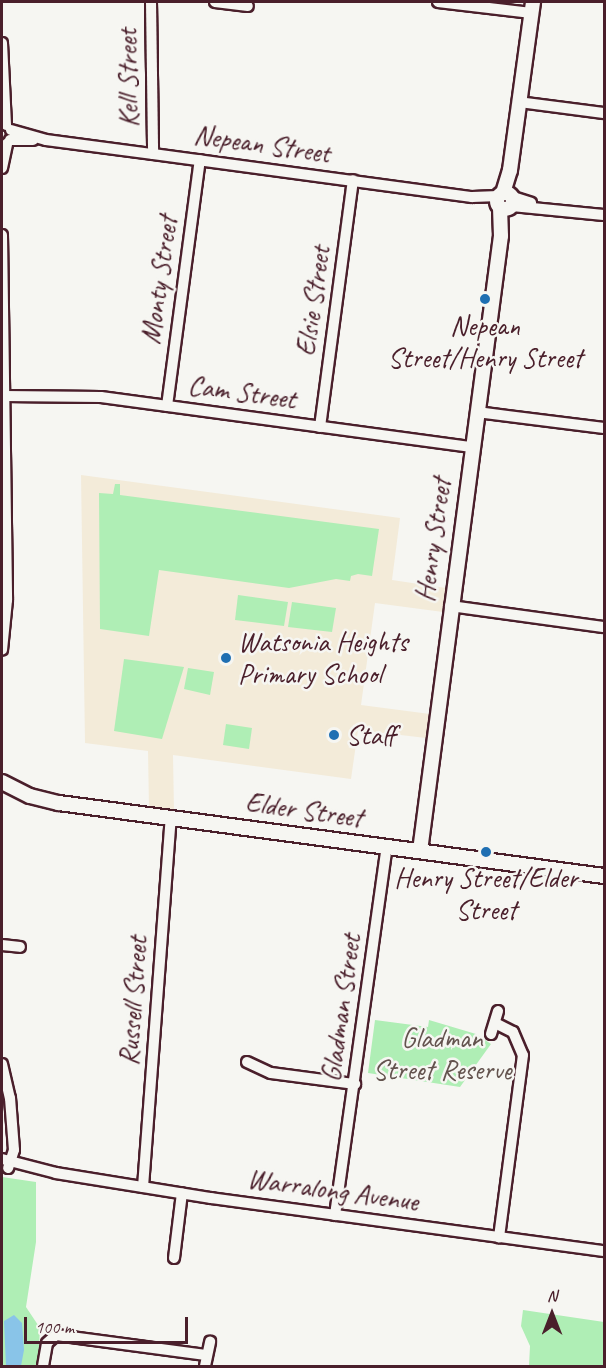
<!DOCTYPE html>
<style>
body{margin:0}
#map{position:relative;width:606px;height:1368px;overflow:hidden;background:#f6f6f2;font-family:Caveat,sans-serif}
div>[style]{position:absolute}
.built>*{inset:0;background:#f3ebd9}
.green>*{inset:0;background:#afeeb5}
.water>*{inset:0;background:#89c4e8}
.roads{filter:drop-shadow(2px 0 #4a1f2b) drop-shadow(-2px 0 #4a1f2b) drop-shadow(0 2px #4a1f2b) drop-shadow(0 -2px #4a1f2b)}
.minor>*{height:10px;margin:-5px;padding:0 5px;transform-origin:5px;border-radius:5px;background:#f6f6f2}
.tertiary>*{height:14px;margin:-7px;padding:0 7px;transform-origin:7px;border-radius:7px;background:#f6f6f2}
.tertiary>.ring{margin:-7px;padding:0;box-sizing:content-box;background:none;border:14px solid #f6f6f2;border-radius:50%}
.dots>*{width:16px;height:16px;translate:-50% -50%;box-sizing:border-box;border:3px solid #f6f6f2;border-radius:50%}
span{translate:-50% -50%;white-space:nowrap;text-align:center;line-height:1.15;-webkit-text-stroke:5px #f6f6f2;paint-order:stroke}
.street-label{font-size:28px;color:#4a1f2b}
.poi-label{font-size:28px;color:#4a1f2b}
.left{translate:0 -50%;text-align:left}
.park-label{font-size:28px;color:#63534e}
.frame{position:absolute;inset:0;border:3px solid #4a1f2b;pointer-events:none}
.north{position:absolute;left:522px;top:1284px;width:60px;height:60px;-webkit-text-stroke:4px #f6f6f2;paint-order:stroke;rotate:0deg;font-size:16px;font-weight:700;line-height:24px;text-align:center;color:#4a1f2b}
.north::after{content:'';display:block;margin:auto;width:21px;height:27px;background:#4a1f2b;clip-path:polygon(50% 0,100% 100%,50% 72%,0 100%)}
.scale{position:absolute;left:24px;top:1317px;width:164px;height:27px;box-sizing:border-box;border:3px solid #4a1f2b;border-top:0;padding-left:8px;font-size:18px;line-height:21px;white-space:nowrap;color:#4a1f2b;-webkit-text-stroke:4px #f6f6f2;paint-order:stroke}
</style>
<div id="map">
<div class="built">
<div style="clip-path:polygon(81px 475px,400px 518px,392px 580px,446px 588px,443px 612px,375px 603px,361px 705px,430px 714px,426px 738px,358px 730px,351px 779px,173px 755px,174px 811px,149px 808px,148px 751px,85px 743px)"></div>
</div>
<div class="green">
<div style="clip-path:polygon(115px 484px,120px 484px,120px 495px,379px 529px,372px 576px,358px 574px,351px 576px,350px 581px,336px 579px,289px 588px,159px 570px,149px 636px,100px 629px,99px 493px,113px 494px)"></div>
<div style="clip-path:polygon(238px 595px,288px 602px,284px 626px,235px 620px)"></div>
<div style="clip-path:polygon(292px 602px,336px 608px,332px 632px,288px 627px)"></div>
<div style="clip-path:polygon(124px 659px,184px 667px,162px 739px,114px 731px)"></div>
<div style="clip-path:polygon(188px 668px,214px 672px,210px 695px,184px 689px)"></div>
<div style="clip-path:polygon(226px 724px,252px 728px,249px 749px,223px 745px)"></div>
<div style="clip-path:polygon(375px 1020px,428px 1027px,429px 1020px,476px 1034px,491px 1044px,460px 1087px,368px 1073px)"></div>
<div style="clip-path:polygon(2px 1177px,36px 1182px,36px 1242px,26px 1307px,40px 1328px,38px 1366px,2px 1366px)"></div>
<div style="clip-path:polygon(523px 1310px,604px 1322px,604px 1366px,529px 1366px,530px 1346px,521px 1326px)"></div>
</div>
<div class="water">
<div style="clip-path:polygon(14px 1315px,22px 1323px,24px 1350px,21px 1366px,6px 1366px,4px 1321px)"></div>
</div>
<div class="roads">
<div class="minor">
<div style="left:151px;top:2px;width:152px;rotate:89.2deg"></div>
<div style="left:215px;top:2px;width:33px;rotate:7deg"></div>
<div style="left:438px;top:2px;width:94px;rotate:6.7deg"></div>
<div style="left:2px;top:43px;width:82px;rotate:87.2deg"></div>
<div style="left:519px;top:102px;width:86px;rotate:7.4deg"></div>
<div style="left:11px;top:130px;width:36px;rotate:16deg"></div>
<div style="left:46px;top:140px;width:108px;rotate:7.5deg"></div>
<div style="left:153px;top:154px;width:322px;rotate:7.7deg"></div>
<div style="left:472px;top:197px;width:27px;rotate:-2deg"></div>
<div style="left:10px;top:140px;width:23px"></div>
<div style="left:2px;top:168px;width:25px;rotate:-78deg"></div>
<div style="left:513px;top:197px;width:19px;rotate:18deg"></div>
<div style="left:512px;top:206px;width:92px;rotate:5.6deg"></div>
<div style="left:2px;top:235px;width:365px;rotate:89.2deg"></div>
<div style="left:7px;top:600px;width:50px;rotate:95.7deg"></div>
<div style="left:4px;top:396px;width:97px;rotate:0.6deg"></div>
<div style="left:101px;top:397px;width:374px;rotate:7.7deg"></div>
<div style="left:167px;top:406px;width:248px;rotate:-82.4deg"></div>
<div style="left:477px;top:412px;width:128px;rotate:7.2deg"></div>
<div style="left:320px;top:427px;width:249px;rotate:-82.4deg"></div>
<div style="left:450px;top:606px;width:155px;rotate:7.8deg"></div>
<div style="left:2px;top:945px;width:18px;rotate:6deg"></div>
<div style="left:495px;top:1023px;width:20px;rotate:27deg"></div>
<div style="left:513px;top:1032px;width:25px;rotate:67deg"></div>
<div style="left:523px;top:1055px;width:184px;rotate:97.5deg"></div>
<div style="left:491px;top:1034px;width:24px;rotate:-73deg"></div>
<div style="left:247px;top:1062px;width:26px;rotate:25deg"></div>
<div style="left:271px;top:1073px;width:85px;rotate:7.5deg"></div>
<div style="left:2px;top:1064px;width:35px;rotate:77deg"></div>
<div style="left:10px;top:1098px;width:52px;rotate:85.6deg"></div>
<div style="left:14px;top:1150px;width:19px;rotate:108deg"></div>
<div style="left:2px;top:1159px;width:56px;rotate:14.5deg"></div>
<div style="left:56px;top:1173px;width:157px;rotate:9.2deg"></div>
<div style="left:211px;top:1198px;width:397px;rotate:7.7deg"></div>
<div style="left:143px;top:1187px;width:370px;rotate:-85.7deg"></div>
<div style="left:335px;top:1215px;width:372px;rotate:-82deg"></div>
<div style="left:174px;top:1258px;width:65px;rotate:-83deg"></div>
<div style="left:43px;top:1366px;width:23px;rotate:-80deg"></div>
<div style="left:47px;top:1343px;width:12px;rotate:-42deg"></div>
<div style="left:56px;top:1335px;width:151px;rotate:7.6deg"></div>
<div style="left:205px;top:1366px;width:25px;rotate:-78deg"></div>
</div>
<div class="tertiary">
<div class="ring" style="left:497px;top:193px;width:2px;height:2px"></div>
<div style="left:503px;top:193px;width:24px;rotate:-73deg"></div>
<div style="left:510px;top:170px;width:170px;rotate:-82.2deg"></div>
<div style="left:2px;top:782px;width:31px;rotate:27deg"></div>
<div style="left:30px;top:796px;width:30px;rotate:14deg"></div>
<div style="left:59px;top:803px;width:550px;rotate:7.63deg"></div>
<div style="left:420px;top:851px;width:620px;rotate:-82.5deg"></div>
<div style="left:501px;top:236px;width:28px;rotate:-92deg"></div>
</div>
</div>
<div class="dots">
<div style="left:485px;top:299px;background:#1f6fb2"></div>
<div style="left:226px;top:658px;background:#1f6fb2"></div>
<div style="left:334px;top:735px;background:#1f6fb2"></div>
<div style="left:486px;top:852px;background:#1f6fb2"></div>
</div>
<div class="street-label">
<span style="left:128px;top:78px;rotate:-91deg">Kell Street</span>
<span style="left:262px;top:144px;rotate:8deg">Nepean Street</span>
<span style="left:159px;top:280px;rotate:-82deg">Monty Street</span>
<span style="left:313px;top:301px;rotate:-82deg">Elsie Street</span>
<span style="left:242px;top:392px;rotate:8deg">Cam Street</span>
<span style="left:433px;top:540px;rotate:-82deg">Henry Street</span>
<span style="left:304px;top:810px;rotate:8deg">Elder Street</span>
<span style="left:133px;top:1001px;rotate:-86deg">Russell Street</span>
<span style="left:341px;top:1008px;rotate:-82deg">Gladman Street</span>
<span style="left:333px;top:1190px;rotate:8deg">Warralong Avenue</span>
</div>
<div class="poi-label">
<span style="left:485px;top:342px">Nepean<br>Street/Henry Street</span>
<span class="left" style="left:238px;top:658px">Watsonia Heights<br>Primary School</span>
<span class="left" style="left:346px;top:735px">Staff</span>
<span style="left:486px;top:894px">Henry Street/Elder<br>Street</span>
</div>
<div class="park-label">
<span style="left:442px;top:1054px">Gladman<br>Street Reserve</span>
</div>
<div class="frame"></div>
<div class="north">N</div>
<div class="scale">100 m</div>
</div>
